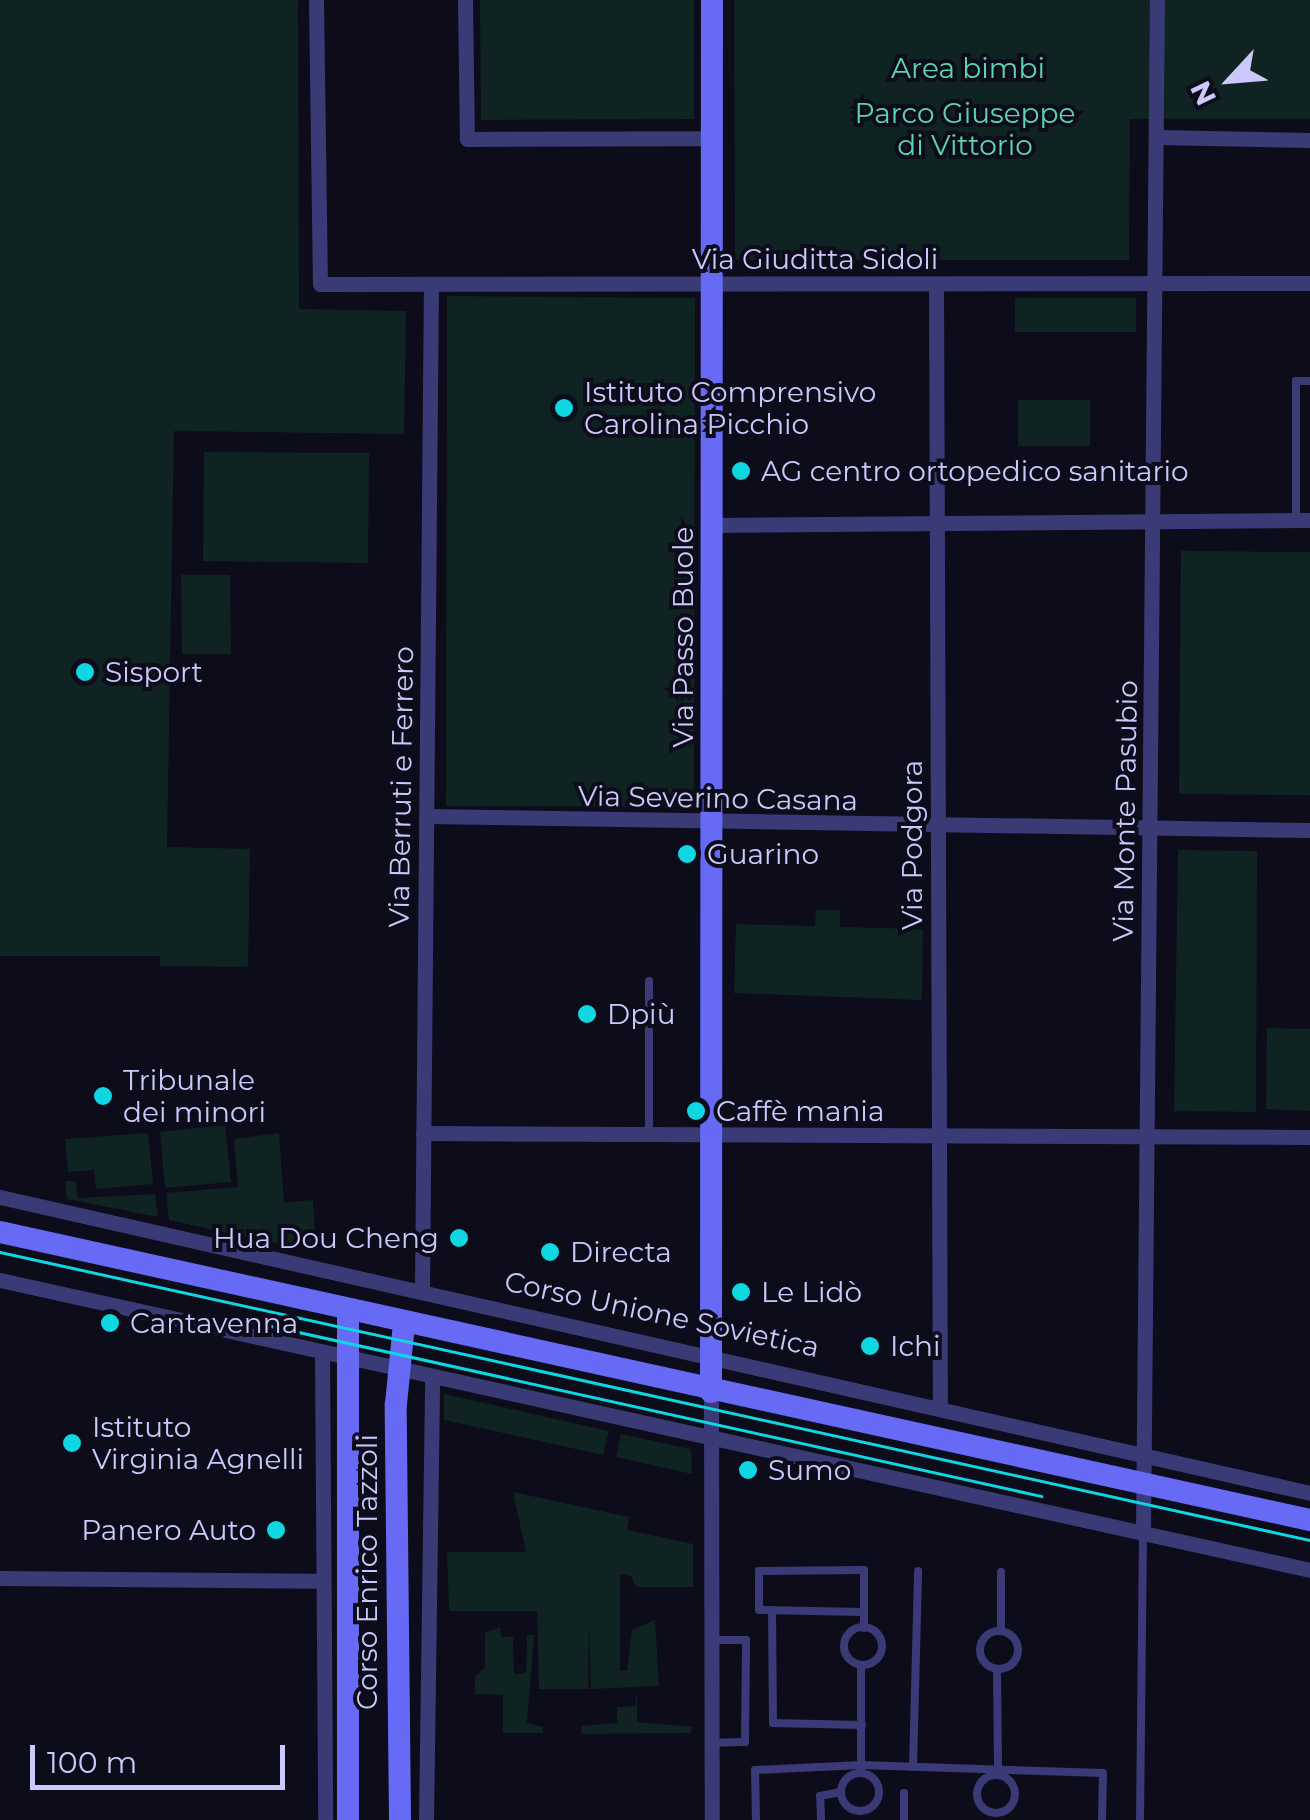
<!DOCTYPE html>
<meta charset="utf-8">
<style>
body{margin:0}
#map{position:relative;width:1310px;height:1820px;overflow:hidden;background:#0d0c1a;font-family:Montserrat,sans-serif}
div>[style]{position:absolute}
.green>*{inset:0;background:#0f2322}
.lane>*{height:8px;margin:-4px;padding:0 4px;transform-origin:4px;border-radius:4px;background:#3a3b76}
.lane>.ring{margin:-4px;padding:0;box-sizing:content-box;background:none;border:8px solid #3a3b76;border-radius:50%}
.street>*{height:15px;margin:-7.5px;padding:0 7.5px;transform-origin:7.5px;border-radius:7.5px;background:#3a3b76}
.secondary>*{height:22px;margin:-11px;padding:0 11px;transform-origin:11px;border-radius:11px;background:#666af5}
.tram>*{height:2.5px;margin:-1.25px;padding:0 1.25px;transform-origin:1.25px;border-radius:1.25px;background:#0fd7e1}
.dots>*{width:28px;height:28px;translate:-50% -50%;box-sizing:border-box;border:5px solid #0d0c1a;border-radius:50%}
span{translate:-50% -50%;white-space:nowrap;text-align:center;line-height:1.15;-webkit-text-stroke:8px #0d0c1a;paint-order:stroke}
.park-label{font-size:28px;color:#5bd5b0}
.street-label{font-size:28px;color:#ccc8fb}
.poi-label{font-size:28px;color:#ccc8fb}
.left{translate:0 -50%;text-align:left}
.right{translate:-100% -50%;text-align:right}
.north{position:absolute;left:1180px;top:30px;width:100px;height:100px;-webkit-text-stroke:8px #0d0c1a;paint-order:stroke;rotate:244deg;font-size:28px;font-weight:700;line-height:40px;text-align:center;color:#ccc8fb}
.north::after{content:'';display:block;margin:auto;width:35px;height:45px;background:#ccc8fb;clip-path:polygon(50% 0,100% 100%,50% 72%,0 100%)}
.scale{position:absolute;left:30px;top:1745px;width:255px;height:45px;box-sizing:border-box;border:5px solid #ccc8fb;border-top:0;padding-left:12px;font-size:30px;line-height:35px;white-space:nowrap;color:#ccc8fb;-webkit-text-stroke:8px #0d0c1a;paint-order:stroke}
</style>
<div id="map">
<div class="green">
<div style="clip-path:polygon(0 0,298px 0,299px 309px,406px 311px,404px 434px,174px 431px,167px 847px,250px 849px,248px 967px,160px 966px,160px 956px,0 956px)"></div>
<div style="clip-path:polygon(480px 0,694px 0,694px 119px,481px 120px)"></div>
<div style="clip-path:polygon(734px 0,1310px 0,1310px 119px,1130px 119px,1129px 260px,735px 260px)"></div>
<div style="clip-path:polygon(447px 296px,695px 298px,694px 807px,446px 806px)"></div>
<div style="clip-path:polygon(1015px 298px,1136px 298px,1136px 332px,1015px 332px)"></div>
<div style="clip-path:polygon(1018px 400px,1090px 400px,1090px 446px,1018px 446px)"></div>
<div style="clip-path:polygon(204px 452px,369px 453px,368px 563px,203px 561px)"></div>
<div style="clip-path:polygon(1181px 551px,1310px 552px,1310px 795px,1179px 794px)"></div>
<div style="clip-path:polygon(181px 575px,230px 575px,231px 654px,182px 654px)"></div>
<div style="clip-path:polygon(1178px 850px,1257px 851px,1256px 1112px,1174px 1111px)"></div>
<div style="clip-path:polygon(816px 910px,840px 910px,840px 927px,923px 929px,922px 1000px,734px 993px,736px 924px,815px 926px)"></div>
<div style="clip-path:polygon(1267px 1028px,1310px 1029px,1310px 1111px,1266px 1109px)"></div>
<div style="clip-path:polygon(225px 1125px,231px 1182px,165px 1188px,160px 1132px)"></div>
<div style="clip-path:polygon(148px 1133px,153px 1184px,96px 1189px,94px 1170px,68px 1172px,65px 1139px)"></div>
<div style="clip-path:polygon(279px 1133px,284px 1203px,313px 1200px,316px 1252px,169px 1220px,166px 1193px,238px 1187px,234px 1139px)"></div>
<div style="clip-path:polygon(65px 1181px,76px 1181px,78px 1198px,155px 1194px,158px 1217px,67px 1199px)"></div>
<div style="clip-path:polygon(444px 1394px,609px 1431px,603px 1455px,444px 1420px)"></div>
<div style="clip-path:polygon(621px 1434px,691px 1449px,692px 1474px,616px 1457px)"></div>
<div style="clip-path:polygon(513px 1492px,629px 1517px,627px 1530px,693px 1544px,693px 1587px,636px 1587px,631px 1576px,620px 1574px,620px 1671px,627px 1671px,632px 1630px,655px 1620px,659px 1686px,591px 1689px,589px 1626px,588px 1689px,539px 1689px,537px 1611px,449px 1611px,447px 1552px,526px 1552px)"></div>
<div style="clip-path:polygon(500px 1627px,501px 1637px,513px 1637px,514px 1674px,526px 1673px,527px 1635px,534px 1635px,527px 1723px,543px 1727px,543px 1733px,503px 1733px,503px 1695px,475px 1694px,475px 1676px,485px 1668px,485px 1633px)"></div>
<div style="clip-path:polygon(637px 1693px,637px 1722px,692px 1727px,691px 1733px,582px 1734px,581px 1726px,617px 1723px,617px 1707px,635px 1706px)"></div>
</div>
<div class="lane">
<div style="left:1296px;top:521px;width:140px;rotate:-90deg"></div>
<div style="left:1296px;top:381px;width:14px"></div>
<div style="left:649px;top:981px;width:154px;rotate:90deg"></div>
<div style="left:772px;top:1610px;width:113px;rotate:89.5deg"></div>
<div style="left:773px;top:1723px;width:89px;rotate:1.3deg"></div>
<div class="ring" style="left:844px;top:1627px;width:30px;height:30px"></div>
<div style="left:864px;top:1628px;width:58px;rotate:-90deg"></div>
<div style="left:864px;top:1570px;width:105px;rotate:179.5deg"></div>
<div style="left:759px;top:1571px;width:39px;rotate:90deg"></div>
<div style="left:759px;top:1610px;width:105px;rotate:1.1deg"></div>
<div style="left:1001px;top:1631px;width:59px;rotate:-90deg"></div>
<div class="ring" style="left:980px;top:1631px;width:30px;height:30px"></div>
<div style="left:861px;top:1665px;width:104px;rotate:90deg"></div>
<div style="left:997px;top:1669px;width:102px;rotate:89.4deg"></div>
<div style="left:712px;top:1743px;width:33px;rotate:-2deg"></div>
<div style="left:745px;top:1742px;width:102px;rotate:-89.4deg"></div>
<div style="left:746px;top:1640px;width:33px;rotate:180deg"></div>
<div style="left:913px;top:1767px;width:196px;rotate:-88.5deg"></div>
<div class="ring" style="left:841px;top:1773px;width:30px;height:30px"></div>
<div class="ring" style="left:977px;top:1775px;width:30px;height:30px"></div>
<div style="left:756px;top:1820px;width:50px;rotate:-91.1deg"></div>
<div style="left:755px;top:1770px;width:106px;rotate:-2.7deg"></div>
<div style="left:861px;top:1765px;width:242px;rotate:1.9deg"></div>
<div style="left:1103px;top:1773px;width:47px;rotate:91.2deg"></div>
<div style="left:821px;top:1820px;width:24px;rotate:-92deg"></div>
<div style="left:820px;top:1796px;width:21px;rotate:-11deg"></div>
<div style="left:904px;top:1820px;width:27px;rotate:-90deg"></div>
<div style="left:1140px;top:1820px;width:287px;rotate:-89.4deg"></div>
</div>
<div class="street">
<div style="left:316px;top:0;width:284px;rotate:89.2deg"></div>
<div style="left:320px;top:284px;width:990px;rotate:-0.06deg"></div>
<div style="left:465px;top:0;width:139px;rotate:89.2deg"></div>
<div style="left:467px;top:139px;width:245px;rotate:-0.2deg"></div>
<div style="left:1157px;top:137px;width:153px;rotate:1.1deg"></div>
<div style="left:936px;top:285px;width:1121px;rotate:89.8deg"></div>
<div style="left:713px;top:525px;width:597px;rotate:-0.48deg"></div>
<div style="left:426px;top:816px;width:884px;rotate:0.91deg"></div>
<div style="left:423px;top:1133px;width:887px;rotate:0.26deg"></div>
<div style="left:0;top:1197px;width:1343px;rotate:12.73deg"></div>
<div style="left:0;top:1280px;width:1342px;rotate:12.48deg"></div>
<div style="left:422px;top:1291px;width:1007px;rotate:-89.49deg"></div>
<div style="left:322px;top:1354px;width:466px;rotate:89.6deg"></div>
<div style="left:711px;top:1392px;width:428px;rotate:89.9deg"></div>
<div style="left:1143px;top:1533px;width:1533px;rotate:-89.48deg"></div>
<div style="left:0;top:1578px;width:320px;rotate:0.5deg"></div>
<div style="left:426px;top:1820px;width:440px;rotate:-89.2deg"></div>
</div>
<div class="secondary">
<div style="left:0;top:1232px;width:1341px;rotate:12.4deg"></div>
<div style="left:711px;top:1392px;width:1392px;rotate:-89.96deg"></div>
<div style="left:348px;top:1820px;width:510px;rotate:-90deg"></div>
<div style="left:400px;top:1820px;width:416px;rotate:-90.6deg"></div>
<div style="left:396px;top:1404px;width:80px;rotate:-84.3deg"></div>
</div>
<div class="tram">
<div style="left:0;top:1252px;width:1341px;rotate:12.4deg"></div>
<div style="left:226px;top:1316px;width:835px;rotate:12.45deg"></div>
</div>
<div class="dots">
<div style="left:564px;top:408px;background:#0fd7e1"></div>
<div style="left:741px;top:471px;background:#0fd7e1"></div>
<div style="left:85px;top:672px;background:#0fd7e1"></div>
<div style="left:687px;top:854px;background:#0fd7e1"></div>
<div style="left:587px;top:1014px;background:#0fd7e1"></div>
<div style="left:103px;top:1096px;background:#0fd7e1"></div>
<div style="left:696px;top:1111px;background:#0fd7e1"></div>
<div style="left:459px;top:1238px;background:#0fd7e1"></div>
<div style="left:550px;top:1252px;background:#0fd7e1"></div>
<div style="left:741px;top:1292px;background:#0fd7e1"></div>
<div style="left:110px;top:1323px;background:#0fd7e1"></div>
<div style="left:870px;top:1346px;background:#0fd7e1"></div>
<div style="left:72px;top:1443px;background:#0fd7e1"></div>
<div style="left:748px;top:1470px;background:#0fd7e1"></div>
<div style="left:276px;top:1530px;background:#0fd7e1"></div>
</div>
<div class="park-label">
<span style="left:968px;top:68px">Area bimbi</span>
<span style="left:965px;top:129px">Parco Giuseppe<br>di Vittorio</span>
</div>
<div class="street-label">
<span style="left:815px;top:259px">Via Giuditta Sidoli</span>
<span style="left:683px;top:637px;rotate:-90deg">Via Passo Buole</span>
<span style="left:401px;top:787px;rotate:-89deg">Via Berruti e Ferrero</span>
<span style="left:718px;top:798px;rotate:1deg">Via Severino Casana</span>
<span style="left:1125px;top:811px;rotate:-89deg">Via Monte Pasubio</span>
<span style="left:912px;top:845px;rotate:-90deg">Via Podgora</span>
<span style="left:662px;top:1314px;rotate:12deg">Corso Unione Sovietica</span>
<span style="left:367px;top:1572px;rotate:-90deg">Corso Enrico Tazzoli</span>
</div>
<div class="poi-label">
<span class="left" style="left:584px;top:408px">Istituto Comprensivo<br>Carolina Picchio</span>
<span class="left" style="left:761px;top:471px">AG centro ortopedico sanitario</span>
<span class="left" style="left:105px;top:672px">Sisport</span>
<span class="left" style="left:707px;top:854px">Guarino</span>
<span class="left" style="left:607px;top:1014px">Dpiù</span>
<span class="left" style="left:123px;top:1096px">Tribunale<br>dei minori</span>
<span class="left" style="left:716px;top:1111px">Caffè mania</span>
<span class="right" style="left:439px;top:1238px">Hua Dou Cheng</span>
<span class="left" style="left:570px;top:1252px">Directa</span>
<span class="left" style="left:761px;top:1292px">Le Lidò</span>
<span class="left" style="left:130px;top:1323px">Cantavenna</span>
<span class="left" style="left:890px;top:1346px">Ichi</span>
<span class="left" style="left:92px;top:1443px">Istituto<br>Virginia Agnelli</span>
<span class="left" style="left:768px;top:1470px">Sumo</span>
<span class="right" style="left:256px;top:1530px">Panero Auto</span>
</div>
<div class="north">N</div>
<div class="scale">100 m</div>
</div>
